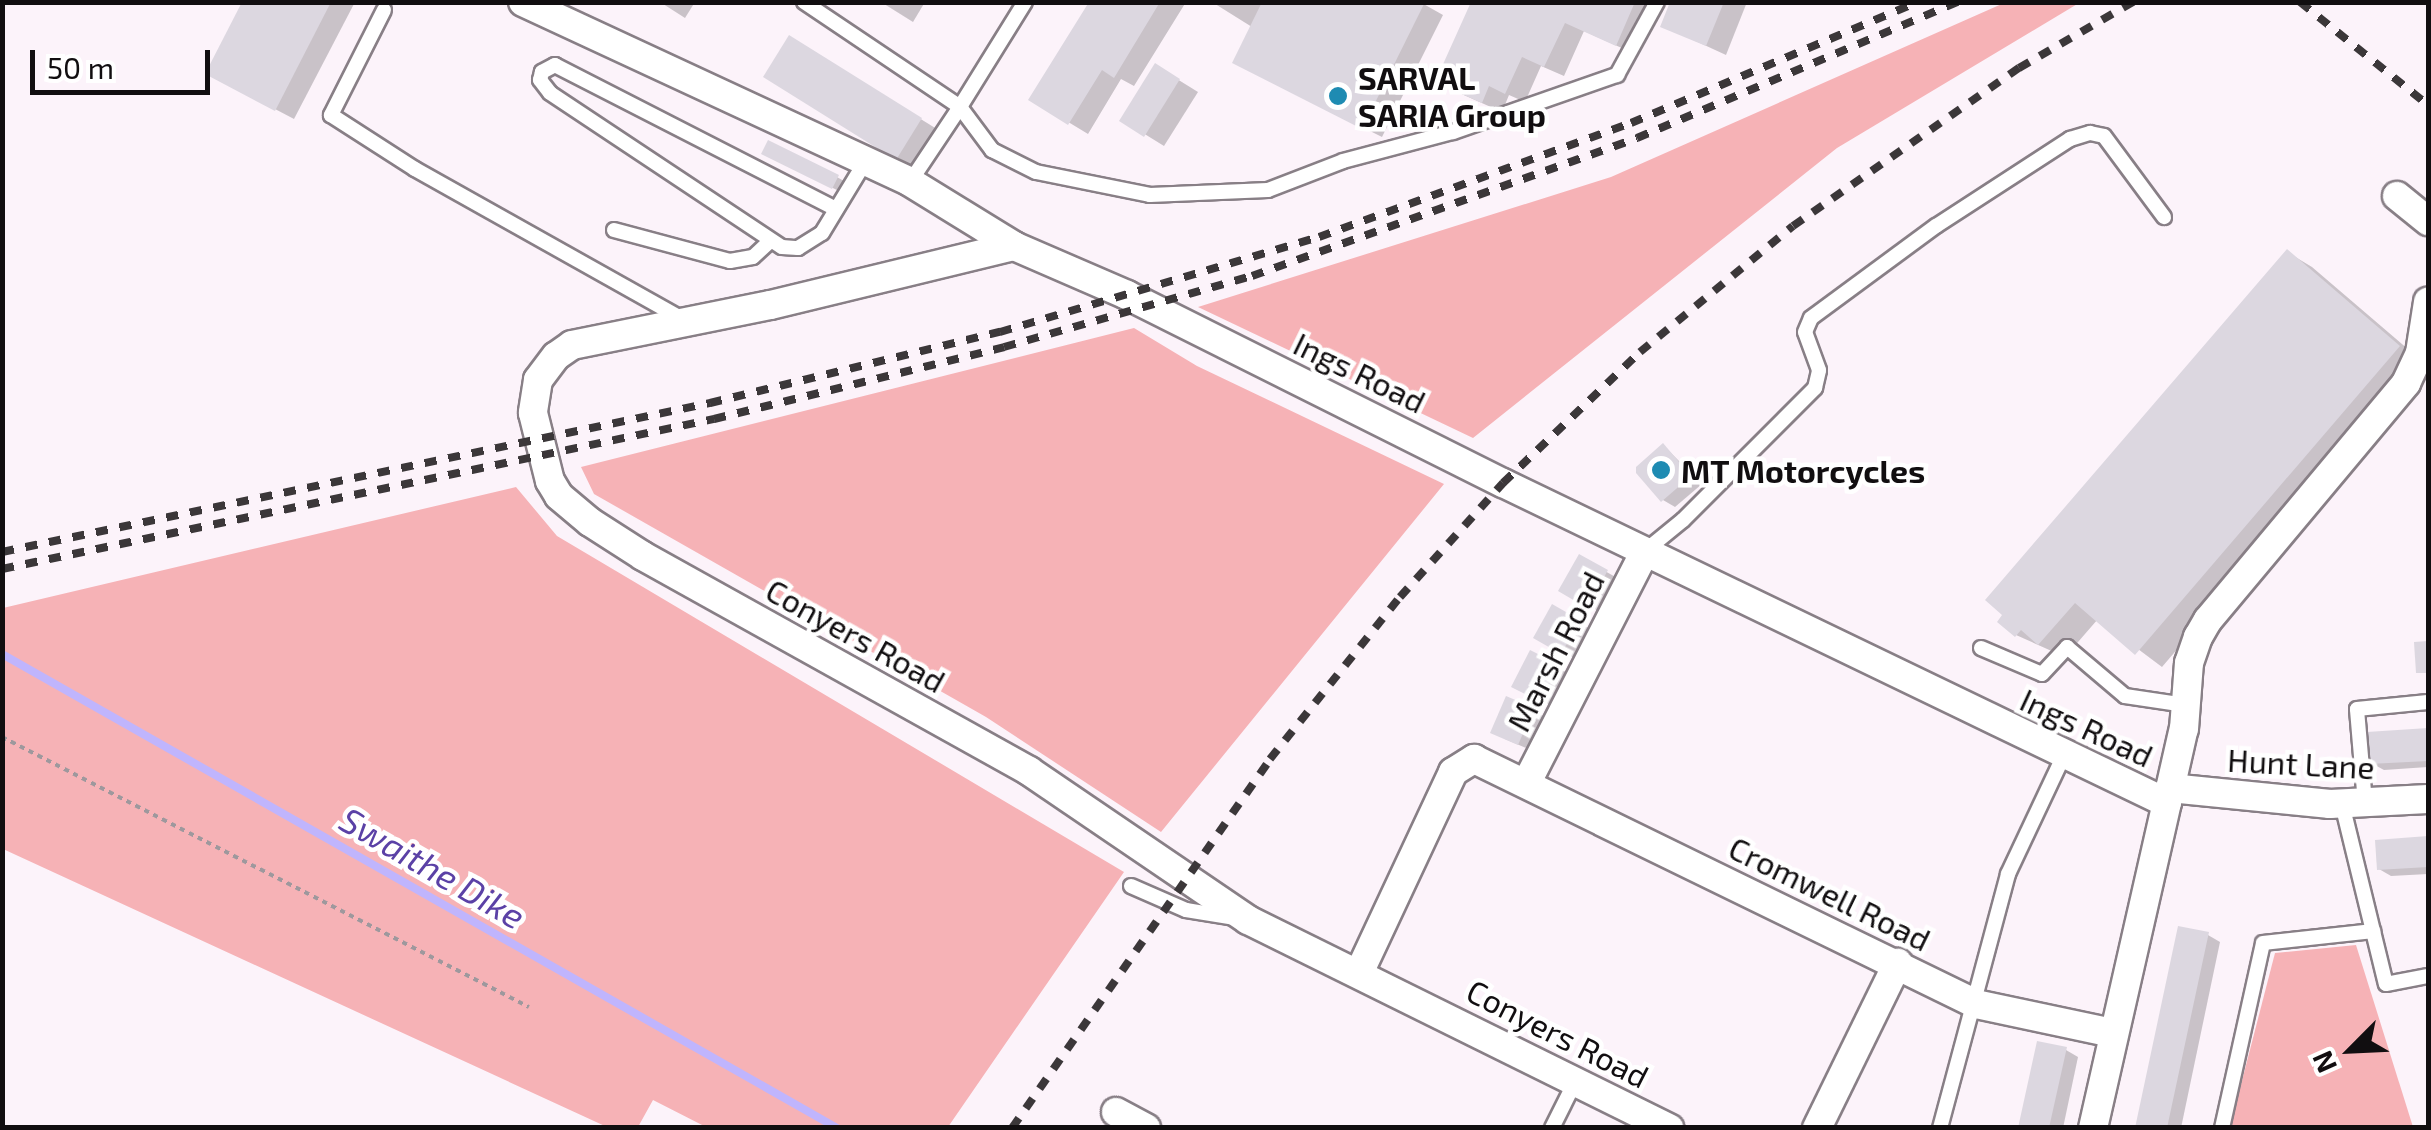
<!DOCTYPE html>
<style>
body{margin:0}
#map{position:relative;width:2431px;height:1130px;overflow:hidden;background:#fcf3fa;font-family:"Exo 2",sans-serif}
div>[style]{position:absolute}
.green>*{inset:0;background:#f6b2b6}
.shadow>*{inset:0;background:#0003}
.stream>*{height:8px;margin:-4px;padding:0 4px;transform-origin:4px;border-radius:4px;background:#c0b5fd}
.building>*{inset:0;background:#dcd7e0}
.path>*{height:4px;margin-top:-2px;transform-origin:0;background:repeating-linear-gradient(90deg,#9e989d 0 5px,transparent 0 10px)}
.roads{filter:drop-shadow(2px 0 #887f86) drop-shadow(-2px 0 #887f86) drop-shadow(0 2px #887f86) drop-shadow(0 -2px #887f86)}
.lane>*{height:14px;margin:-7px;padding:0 7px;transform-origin:7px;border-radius:7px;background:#fff}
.street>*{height:28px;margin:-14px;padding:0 14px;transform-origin:14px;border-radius:14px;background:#fff}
.rail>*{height:8px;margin-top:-4px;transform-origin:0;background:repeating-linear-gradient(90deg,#3b3739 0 12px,transparent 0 24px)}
.dots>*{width:28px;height:28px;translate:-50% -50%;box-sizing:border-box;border:5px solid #fff;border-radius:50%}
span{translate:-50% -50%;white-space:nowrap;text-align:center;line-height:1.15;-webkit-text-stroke:9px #fff;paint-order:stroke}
.poi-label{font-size:32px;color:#110e10;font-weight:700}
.left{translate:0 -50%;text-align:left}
.street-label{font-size:32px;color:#110e10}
.water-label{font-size:35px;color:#5b41a6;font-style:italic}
.frame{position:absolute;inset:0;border:5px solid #110e10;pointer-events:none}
.north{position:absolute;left:2301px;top:1000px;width:100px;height:100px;-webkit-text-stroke:8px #fff;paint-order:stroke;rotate:246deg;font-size:28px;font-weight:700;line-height:40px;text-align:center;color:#110e10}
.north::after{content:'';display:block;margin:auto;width:35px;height:45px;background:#110e10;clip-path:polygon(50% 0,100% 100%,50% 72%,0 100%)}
.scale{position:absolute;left:30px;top:50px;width:180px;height:45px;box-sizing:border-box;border:5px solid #110e10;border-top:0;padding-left:12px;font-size:30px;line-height:35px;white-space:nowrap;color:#110e10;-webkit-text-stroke:8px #fff;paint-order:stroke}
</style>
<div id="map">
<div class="green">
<div style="clip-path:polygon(2004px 3px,2079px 3px,1837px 148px,1473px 438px,1198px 307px,1611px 177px)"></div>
<div style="clip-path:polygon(1134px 328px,1197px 366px,1444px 484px,1161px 832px,986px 717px,594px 494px,581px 467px)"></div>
<div style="clip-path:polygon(516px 487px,557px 536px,1124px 872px,948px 1127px,706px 1127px,653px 1100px,638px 1127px,607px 1127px,3px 849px,3px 608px)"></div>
<div style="clip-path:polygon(2356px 945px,2413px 1127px,2230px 1127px,2275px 953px)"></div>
</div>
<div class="shadow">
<div style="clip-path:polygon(245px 2px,355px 2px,294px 119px,227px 84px)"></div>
<div style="clip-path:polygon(660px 2px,695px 2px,685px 18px)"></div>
<div style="clip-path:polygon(881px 2px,925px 2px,913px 22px)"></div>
<div style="clip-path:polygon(1092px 2px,1186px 2px,1134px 86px,1121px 79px,1088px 134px,1032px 100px)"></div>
<div style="clip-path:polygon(1212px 2px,1420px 2px,1443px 15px,1382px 137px,1254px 73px,1252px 27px)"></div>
<div style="clip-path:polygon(1474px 2px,1658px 2px,1635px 54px,1584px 31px,1564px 76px,1541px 66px,1525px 102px,1509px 95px,1502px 112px,1457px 92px)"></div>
<div style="clip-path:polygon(1673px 2px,1747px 2px,1726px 55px,1663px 26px)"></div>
<div style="clip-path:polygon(808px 49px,940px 131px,916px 169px,766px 76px)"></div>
<div style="clip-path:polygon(1156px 66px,1198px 92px,1164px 146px,1122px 120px)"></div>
<div style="clip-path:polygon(776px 160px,837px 177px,849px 184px,845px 194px)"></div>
<div style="clip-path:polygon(2287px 252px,2312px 267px,2423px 362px,2162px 667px,2098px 619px,2065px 657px,2016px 635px,2006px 615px)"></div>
<div style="clip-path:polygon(1664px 446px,1702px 484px,1675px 507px,1663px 500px)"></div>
<div style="clip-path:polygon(1580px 557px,1619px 579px,1600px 612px,1562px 590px)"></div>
<div style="clip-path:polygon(1553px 608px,1590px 629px,1574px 658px,1537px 637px)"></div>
<div style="clip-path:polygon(1531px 653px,1568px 673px,1552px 706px,1515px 686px)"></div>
<div style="clip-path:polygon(1508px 699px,1545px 717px,1531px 750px,1505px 739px)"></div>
<div style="clip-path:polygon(2428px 731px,2428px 767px,2384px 770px,2371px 763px,2369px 734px)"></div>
<div style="clip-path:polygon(2428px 839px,2428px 874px,2391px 876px,2379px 869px,2377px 842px)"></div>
<div style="clip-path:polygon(2208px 935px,2220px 942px,2181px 1128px,2137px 1128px)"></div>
<div style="clip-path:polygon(2066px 1050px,2078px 1057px,2063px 1128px,2021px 1128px)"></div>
</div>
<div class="stream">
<div style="left:2px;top:654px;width:960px;rotate:29.58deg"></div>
</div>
<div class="building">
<div style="clip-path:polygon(242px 2px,331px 2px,275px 111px,205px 74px)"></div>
<div style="clip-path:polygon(1089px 2px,1160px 2px,1114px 78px,1102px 70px,1068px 125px,1028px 100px)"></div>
<div style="clip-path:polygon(1262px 2px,1425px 2px,1362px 129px,1232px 63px)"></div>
<div style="clip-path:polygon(1471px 2px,1635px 2px,1616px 46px,1565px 23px,1544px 67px,1522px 57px,1505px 94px,1489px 86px,1482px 103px,1435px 82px)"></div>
<div style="clip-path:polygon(1670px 2px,1724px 2px,1706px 46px,1660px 27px)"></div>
<div style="clip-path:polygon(789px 35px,922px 118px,896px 160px,763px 77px)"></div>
<div style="clip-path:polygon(1155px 63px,1180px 79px,1144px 137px,1119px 121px)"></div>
<div style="clip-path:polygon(768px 140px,839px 175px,832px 189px,761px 154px)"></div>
<div style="clip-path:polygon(2287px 249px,2400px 346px,2135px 655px,2075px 603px,2038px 645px,2021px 630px,2015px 637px,1997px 622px,2002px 615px,1985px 600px)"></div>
<div style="clip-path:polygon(1663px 443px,1691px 476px,1661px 502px,1636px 473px,1636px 467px)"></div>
<div style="clip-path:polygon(1579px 554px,1608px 570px,1587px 608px,1558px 591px)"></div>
<div style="clip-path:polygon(1552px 604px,1580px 620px,1561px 654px,1533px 638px)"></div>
<div style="clip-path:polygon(2428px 641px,2428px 673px,2416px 673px,2414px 642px)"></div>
<div style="clip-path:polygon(1530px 650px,1558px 664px,1539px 701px,1511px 687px)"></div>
<div style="clip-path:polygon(1506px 696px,1534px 708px,1518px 745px,1490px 733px)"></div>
<div style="clip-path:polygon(2428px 728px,2428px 761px,2369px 764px,2367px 732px)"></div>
<div style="clip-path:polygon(2428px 836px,2428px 867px,2377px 870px,2375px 840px)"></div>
<div style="clip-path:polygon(2178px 926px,2209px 932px,2167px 1128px,2135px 1128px)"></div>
<div style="clip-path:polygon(2037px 1041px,2067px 1047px,2049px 1128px,2018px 1128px)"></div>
</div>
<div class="path">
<div style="left:2px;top:737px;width:592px;rotate:27.13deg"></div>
</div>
<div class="roads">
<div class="lane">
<div style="left:804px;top:2px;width:188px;rotate:33.9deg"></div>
<div style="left:960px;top:107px;width:90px;rotate:123.7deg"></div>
<div style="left:1025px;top:2px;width:123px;rotate:121.8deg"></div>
<div style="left:960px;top:107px;width:54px;rotate:53.3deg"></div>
<div style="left:992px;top:150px;width:49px;rotate:26.6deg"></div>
<div style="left:1036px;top:172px;width:116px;rotate:11.4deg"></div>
<div style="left:1150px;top:195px;width:118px;rotate:-2.4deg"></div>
<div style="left:1268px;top:190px;width:80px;rotate:-21.1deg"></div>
<div style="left:1343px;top:161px;width:114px;rotate:-14.8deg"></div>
<div style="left:1453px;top:132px;width:174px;rotate:-19.2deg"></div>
<div style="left:1617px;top:75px;width:83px;rotate:-61.3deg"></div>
<div style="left:384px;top:10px;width:118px;rotate:116.8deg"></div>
<div style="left:331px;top:115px;width:100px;rotate:32.7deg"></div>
<div style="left:415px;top:169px;width:306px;rotate:29.3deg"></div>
<div style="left:836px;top:209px;width:316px;rotate:-152.9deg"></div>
<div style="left:555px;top:65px;width:15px;rotate:152deg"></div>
<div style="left:542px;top:72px;width:8px;rotate:104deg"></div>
<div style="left:540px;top:80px;width:16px;rotate:52deg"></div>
<div style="left:550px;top:93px;width:278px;rotate:33.6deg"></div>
<div style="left:782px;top:247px;width:16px;rotate:4deg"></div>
<div style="left:798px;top:248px;width:28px;rotate:-32deg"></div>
<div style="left:822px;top:233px;width:83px;rotate:-58.8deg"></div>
<div style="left:614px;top:230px;width:120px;rotate:15deg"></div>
<div style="left:730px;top:261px;width:23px;rotate:-10deg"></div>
<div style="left:753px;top:257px;width:23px;rotate:-43deg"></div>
<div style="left:1645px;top:551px;width:49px;rotate:-39.2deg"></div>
<div style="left:1683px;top:520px;width:187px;rotate:-45deg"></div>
<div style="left:1815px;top:388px;width:18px;rotate:-77deg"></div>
<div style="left:1819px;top:370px;width:40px;rotate:-110.2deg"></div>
<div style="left:1805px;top:332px;width:15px;rotate:-67deg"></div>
<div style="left:1811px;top:318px;width:155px;rotate:-36.4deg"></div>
<div style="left:1936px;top:226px;width:160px;rotate:-33deg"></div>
<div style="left:2070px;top:139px;width:21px;rotate:-17deg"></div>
<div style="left:2090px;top:133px;width:14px;rotate:12deg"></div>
<div style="left:2104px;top:136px;width:101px;rotate:53.5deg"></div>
<div style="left:1981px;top:648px;width:66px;rotate:23.1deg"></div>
<div style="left:2042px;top:674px;width:37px;rotate:-47deg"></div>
<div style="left:2067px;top:647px;width:76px;rotate:40.2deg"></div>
<div style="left:2125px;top:696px;width:61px;rotate:8.5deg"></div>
<div style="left:2365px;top:803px;width:94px;rotate:-94.9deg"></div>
<div style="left:2357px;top:709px;width:71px;rotate:-5.6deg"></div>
<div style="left:2342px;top:804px;width:185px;rotate:76.3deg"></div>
<div style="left:2386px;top:984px;width:43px;rotate:-10.8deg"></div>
<div style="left:1131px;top:886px;width:60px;rotate:23.6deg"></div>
<div style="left:1186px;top:910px;width:50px;rotate:9.3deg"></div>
<div style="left:1552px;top:1128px;width:54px;rotate:-63.4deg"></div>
<div style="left:1940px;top:1128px;width:263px;rotate:-75deg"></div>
<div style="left:2008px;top:874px;width:132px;rotate:-64.8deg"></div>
<div style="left:2222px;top:1128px;width:189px;rotate:-77.5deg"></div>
<div style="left:2263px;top:943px;width:111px;rotate:-6.2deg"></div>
</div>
<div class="street">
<div style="left:523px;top:2px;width:427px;rotate:24.9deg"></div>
<div style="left:910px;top:182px;width:122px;rotate:31.6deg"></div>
<div style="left:1014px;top:246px;width:123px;rotate:23.4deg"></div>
<div style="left:1127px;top:295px;width:420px;rotate:26.6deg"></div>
<div style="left:1503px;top:483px;width:737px;rotate:25.73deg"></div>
<div style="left:2397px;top:196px;width:40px;rotate:39deg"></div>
<div style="left:1014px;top:246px;width:251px;rotate:166.4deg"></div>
<div style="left:770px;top:305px;width:202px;rotate:168.6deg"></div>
<div style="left:572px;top:345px;width:19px;rotate:145deg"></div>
<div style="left:556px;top:356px;width:30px;rotate:127deg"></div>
<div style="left:538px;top:380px;width:33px;rotate:99deg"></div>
<div style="left:533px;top:413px;width:70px;rotate:76deg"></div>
<div style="left:550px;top:481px;width:17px;rotate:59deg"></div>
<div style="left:559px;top:496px;width:40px;rotate:40deg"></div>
<div style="left:590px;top:522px;width:63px;rotate:32.7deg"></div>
<div style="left:643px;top:556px;width:442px;rotate:29.1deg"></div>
<div style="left:1029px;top:771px;width:265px;rotate:34.2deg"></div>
<div style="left:1248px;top:920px;width:470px;rotate:26.3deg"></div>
<div style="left:1527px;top:782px;width:259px;rotate:-62.9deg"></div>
<div style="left:2170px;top:788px;width:161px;rotate:5.7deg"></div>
<div style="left:2330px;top:804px;width:98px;rotate:-2.9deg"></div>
<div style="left:1359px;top:973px;width:222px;rotate:-64.9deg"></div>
<div style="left:1453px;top:772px;width:25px;rotate:-32deg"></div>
<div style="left:1474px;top:759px;width:559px;rotate:26.01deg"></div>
<div style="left:1976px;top:1004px;width:140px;rotate:12deg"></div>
<div style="left:1116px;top:1112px;width:34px;rotate:28deg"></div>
<div style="left:1817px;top:1128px;width:184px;rotate:-63.9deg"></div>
<div style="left:2093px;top:1128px;width:409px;rotate:-77.2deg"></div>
<div style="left:2184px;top:729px;width:66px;rotate:-85.7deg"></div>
<div style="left:2189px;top:663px;width:28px;rotate:-71deg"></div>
<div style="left:2198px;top:637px;width:20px;rotate:-60deg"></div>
<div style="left:2208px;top:620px;width:309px;rotate:-50.1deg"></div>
<div style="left:2406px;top:383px;width:33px;rotate:-65deg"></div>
<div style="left:2420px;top:353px;width:52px;rotate:-81.1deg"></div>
</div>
</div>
<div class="rail">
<div style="left:2300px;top:2px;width:164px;rotate:38.8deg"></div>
<div style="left:2px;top:552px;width:724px;rotate:-11.88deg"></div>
<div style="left:710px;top:403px;width:299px;rotate:-13.8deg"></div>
<div style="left:1000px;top:332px;width:333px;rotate:-16.6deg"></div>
<div style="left:1319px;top:237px;width:332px;rotate:-20.1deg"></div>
<div style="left:1631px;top:123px;width:311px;rotate:-22.9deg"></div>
<div style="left:2px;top:569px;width:728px;rotate:-11.9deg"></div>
<div style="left:714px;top:419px;width:299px;rotate:-13.9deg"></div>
<div style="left:1004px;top:347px;width:258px;rotate:-16deg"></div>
<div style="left:1252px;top:276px;width:409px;rotate:-19.7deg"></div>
<div style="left:1637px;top:138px;width:349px;rotate:-23deg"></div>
<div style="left:1012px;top:1128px;width:450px;rotate:-55deg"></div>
<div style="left:1270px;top:759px;width:208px;rotate:-51.3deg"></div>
<div style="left:1400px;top:597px;width:154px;rotate:-47.9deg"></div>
<div style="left:1503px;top:483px;width:190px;rotate:-43.7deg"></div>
<div style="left:1640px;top:352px;width:198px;rotate:-39.5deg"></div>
<div style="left:1793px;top:226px;width:276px;rotate:-35deg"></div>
<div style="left:2019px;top:68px;width:132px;rotate:-30.1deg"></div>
</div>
<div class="dots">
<div style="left:1338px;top:96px;background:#1e8bb2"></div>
<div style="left:1661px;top:470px;background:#1e8bb2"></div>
</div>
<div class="poi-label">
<span class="left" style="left:1358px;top:96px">SARVAL<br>SARIA Group</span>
<span class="left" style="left:1681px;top:470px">MT Motorcycles</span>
</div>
<div class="street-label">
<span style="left:1360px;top:372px;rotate:26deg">Ings Road</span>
<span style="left:856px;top:635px;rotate:29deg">Conyers Road</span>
<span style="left:1555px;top:651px;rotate:-63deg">Marsh Road</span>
<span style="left:2087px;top:727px;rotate:25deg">Ings Road</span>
<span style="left:2301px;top:763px;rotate:3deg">Hunt Lane</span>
<span style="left:1830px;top:893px;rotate:26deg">Cromwell Road</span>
<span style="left:1558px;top:1033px;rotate:27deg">Conyers Road</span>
</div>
<div class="water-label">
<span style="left:433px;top:867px;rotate:30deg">Swaithe Dike</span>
</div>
<div class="frame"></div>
<div class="north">N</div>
<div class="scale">50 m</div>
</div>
